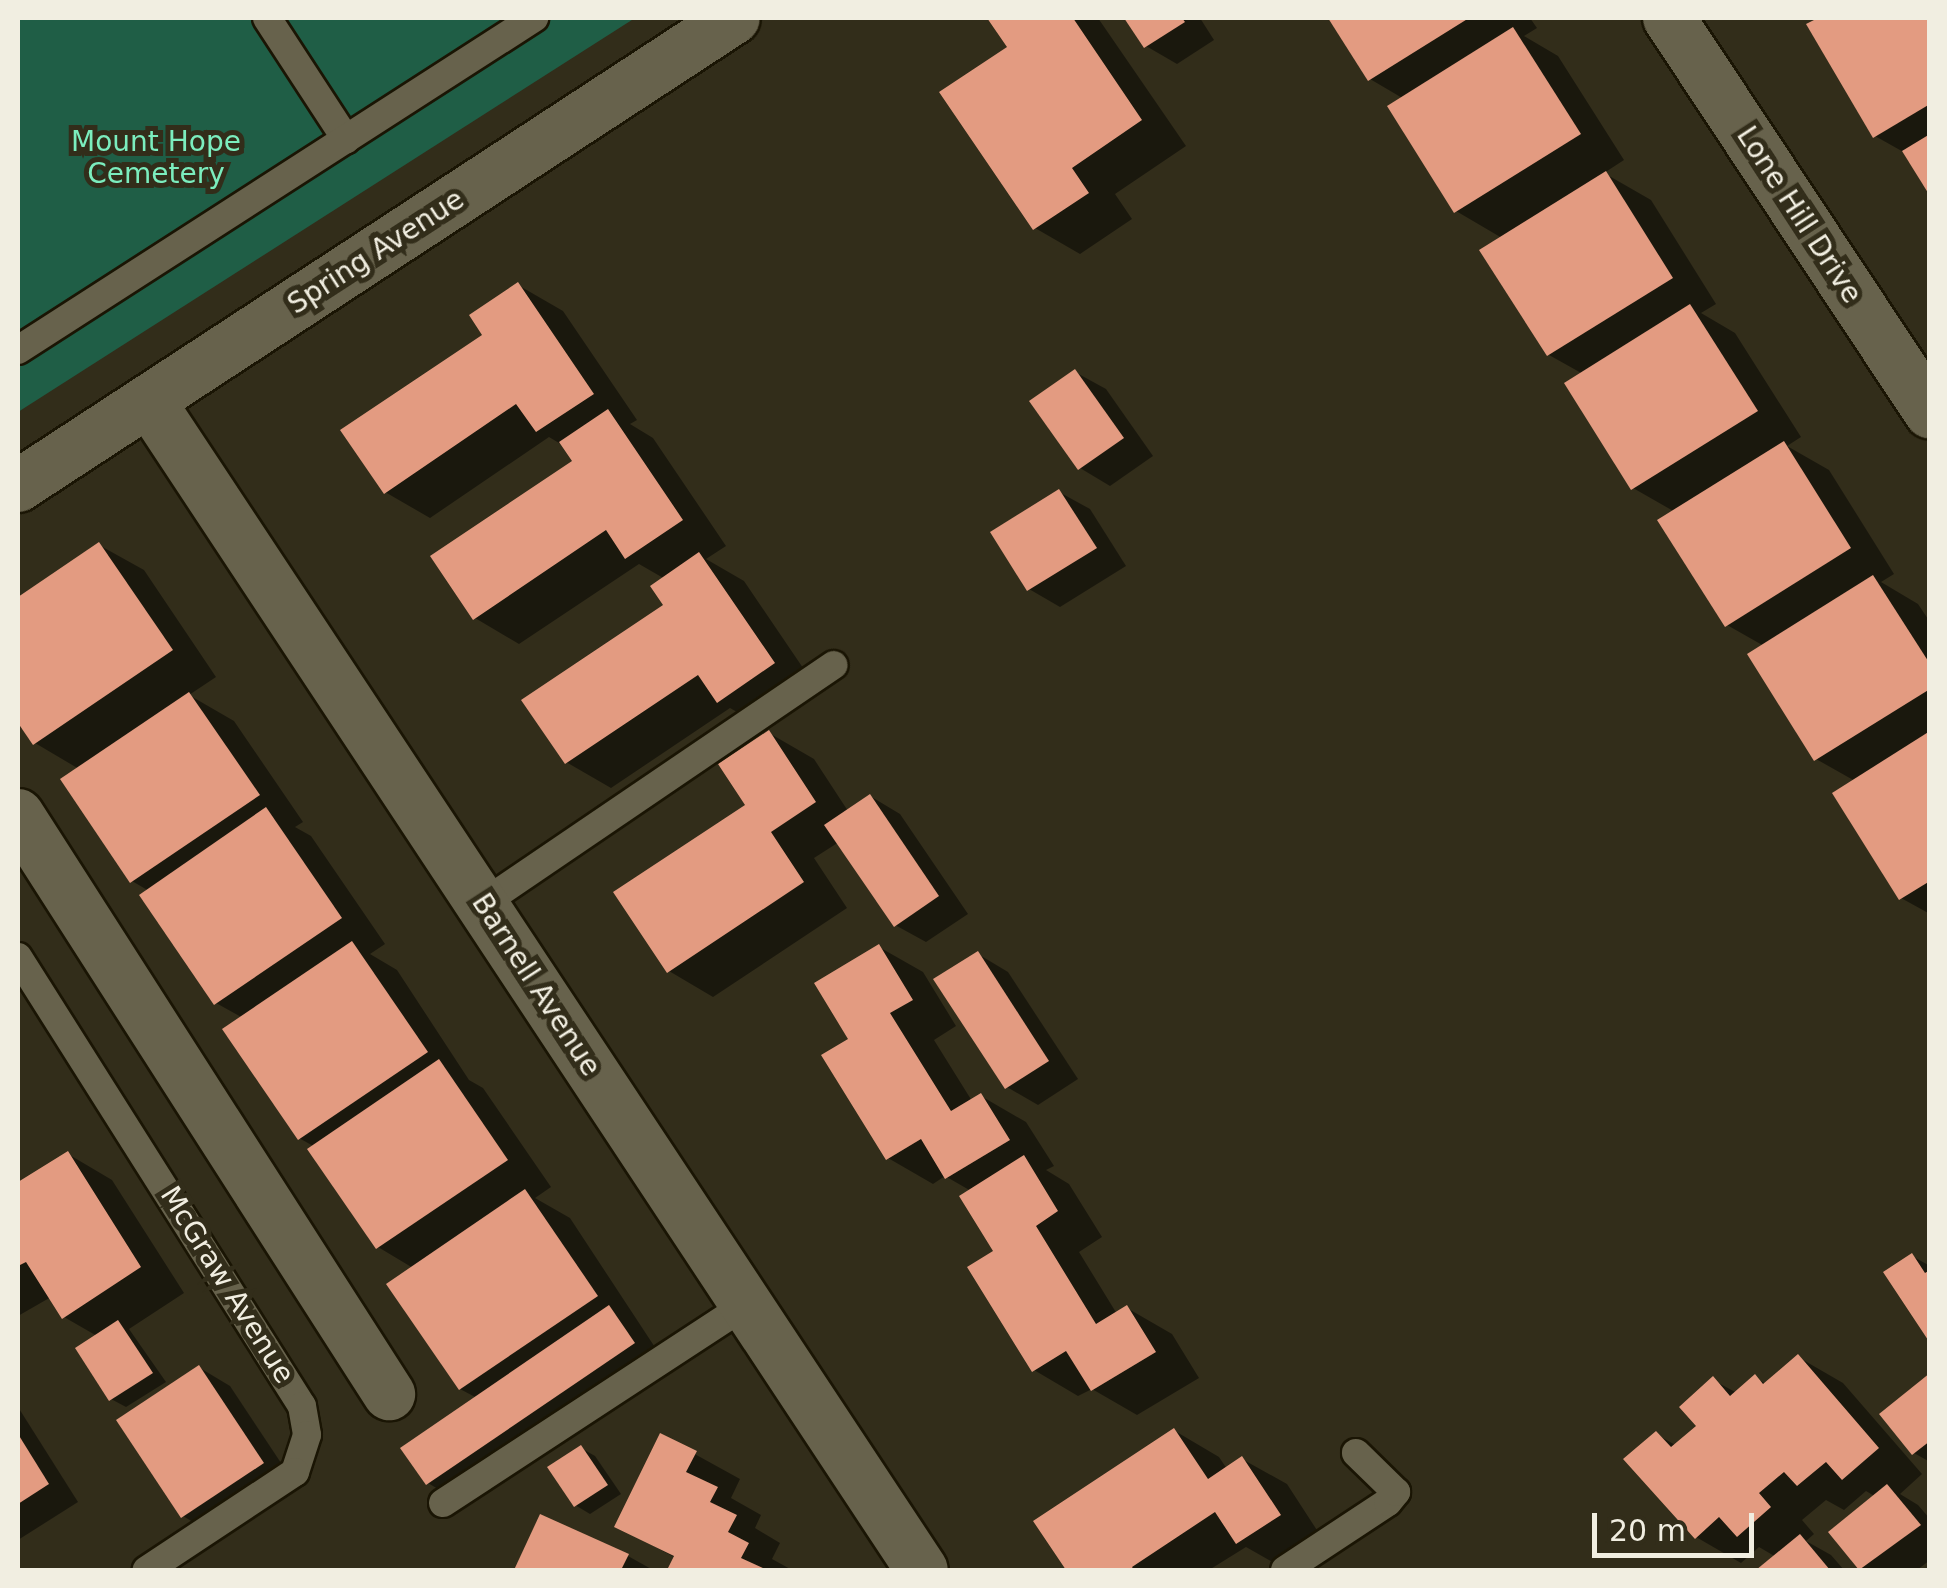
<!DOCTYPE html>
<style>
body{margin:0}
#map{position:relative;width:1947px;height:1588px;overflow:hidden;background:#322d1a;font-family:"DejaVu Sans",sans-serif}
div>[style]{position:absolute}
.green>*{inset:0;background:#1f5e46}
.shadow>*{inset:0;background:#0007}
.building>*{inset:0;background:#e39b81}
.roads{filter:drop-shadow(2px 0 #1a1504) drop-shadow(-2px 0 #1a1504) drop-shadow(0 2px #1a1504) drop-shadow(0 -2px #1a1504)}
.service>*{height:28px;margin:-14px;padding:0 14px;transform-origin:14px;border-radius:14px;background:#67624c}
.minor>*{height:52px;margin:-26px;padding:0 26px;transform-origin:26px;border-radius:26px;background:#67624c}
span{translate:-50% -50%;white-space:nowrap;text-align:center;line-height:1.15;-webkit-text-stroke:10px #322d1a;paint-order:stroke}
.park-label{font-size:28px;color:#7bedbe}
.street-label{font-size:28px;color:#f1eee1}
.frame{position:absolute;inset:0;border:20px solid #f1eee1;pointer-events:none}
.scale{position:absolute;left:1592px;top:1513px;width:162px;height:45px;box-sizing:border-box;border:5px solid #f1eee1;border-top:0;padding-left:12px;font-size:30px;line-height:35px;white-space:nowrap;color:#f1eee1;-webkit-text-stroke:8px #322d1a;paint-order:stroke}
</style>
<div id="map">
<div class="green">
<div style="clip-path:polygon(18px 18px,635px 18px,18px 412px)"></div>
</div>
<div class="shadow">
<div style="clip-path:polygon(990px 18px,1098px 18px,1186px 146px,1115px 194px,1132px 219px,1080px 254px,1035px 228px,1010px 48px)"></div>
<div style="clip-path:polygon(1127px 18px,1200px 18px,1214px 40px,1177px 64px,1146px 46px)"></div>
<div style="clip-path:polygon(1331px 18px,1530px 18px,1537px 28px,1524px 36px,1558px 56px,1624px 160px,1604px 173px,1651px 200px,1716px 304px,1701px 313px,1735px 333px,1801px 437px,1787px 446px,1829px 470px,1894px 574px,1881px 582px,1918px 604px,1930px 622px,1930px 914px,1901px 898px,1855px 781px,1816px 759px,1764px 646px,1727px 625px,1675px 512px,1633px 488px,1583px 374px,1549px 355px,1502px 238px,1456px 211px,1404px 99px,1370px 79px)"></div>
<div style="clip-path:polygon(1822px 18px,1930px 18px,1930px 191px,1907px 154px,1875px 136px,1810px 25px)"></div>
<div style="clip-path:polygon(518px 285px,563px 311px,637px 420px,630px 424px,653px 438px,726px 546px,706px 559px,744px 581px,818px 690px,763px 727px,730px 708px,611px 788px,566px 762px,667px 606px,665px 579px,639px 564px,519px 644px,475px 618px,575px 462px,564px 446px,549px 437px,430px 518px,385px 492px)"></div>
<div style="clip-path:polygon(1075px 372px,1106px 389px,1153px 456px,1110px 486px,1080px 468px)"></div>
<div style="clip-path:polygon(1059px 492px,1090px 509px,1126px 566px,1060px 607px,1029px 589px)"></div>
<div style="clip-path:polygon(99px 545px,144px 570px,216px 677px,189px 695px,234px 721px,303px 822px,295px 827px,311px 836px,385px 944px,370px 954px,397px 970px,469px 1080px,483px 1088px,551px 1187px,535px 1198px,570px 1218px,664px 1361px,458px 1501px,428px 1483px,477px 1398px,460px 1389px,413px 1268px,378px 1247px,315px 1147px,299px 1138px,243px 1018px,216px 1003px,149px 891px,132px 881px,79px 769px,35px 743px,18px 718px,18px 600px)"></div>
<div style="clip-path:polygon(769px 733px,814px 759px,848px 811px,870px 796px,900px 814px,968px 914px,926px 942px,895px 925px,839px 842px,814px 858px,847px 908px,713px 997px,669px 971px,748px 806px)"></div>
<div style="clip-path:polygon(879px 947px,923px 972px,956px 1026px,934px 1040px,972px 1101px,981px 1096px,1026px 1122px,1054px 1166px,1046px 1170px,1069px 1184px,1102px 1237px,1079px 1252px,1117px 1314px,1127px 1308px,1172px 1334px,1199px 1378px,1137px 1415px,1092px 1389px,1078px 1396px,1034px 1370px,997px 1252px,971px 1191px,945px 1176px,933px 1184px,888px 1158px,851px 1039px)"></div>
<div style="clip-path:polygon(978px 954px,1008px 972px,1078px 1079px,1038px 1105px,1007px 1087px)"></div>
<div style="clip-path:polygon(68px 1154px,112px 1180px,184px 1293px,129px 1329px,166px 1382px,126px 1407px,111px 1399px,97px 1336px,64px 1317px,51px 1297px,18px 1316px,18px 1185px)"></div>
<div style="clip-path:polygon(1912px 1256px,1930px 1266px,1930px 1338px)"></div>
<div style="clip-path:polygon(1798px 1357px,1843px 1383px,1922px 1474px,1900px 1494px,1918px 1505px,1930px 1519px,1930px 1560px,1917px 1570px,1863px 1570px,1832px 1532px,1876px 1497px,1866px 1491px,1844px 1510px,1826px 1500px,1802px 1520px,1814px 1534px,1806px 1541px,1831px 1555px,1844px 1570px,1760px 1570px,1776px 1557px,1759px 1547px,1741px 1563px,1696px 1537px,1656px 1434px,1677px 1446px,1699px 1426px,1713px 1380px,1737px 1393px,1755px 1378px,1766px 1384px)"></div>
<div style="clip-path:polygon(200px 1368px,230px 1386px,293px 1481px,213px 1534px,183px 1516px)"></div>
<div style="clip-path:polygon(1930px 1376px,1930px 1462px,1914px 1453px)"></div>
<div style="clip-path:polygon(18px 1407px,78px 1502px,18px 1540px)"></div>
<div style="clip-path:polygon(1175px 1431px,1219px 1457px,1227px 1469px,1242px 1459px,1287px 1484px,1324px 1541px,1283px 1568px,1246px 1547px,1209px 1570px,1069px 1570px,1037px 1522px)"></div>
<div style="clip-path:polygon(662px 1436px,740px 1479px,731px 1498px,761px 1515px,755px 1528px,780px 1543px,772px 1559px,792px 1570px,669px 1570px,676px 1558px,617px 1526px)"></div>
<div style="clip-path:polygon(581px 1448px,595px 1456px,621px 1494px,590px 1514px,575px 1505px)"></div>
<div style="clip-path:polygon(541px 1517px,628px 1556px,653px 1570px,517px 1570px)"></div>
</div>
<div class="building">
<div style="clip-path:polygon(987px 18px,1073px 18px,1142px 120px,1072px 168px,1089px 193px,1033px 230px,939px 92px,1007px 47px)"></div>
<div style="clip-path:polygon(1124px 18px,1182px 18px,1185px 22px,1144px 48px)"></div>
<div style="clip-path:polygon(1328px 18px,1469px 18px,1368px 81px)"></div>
<div style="clip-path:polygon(1818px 18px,1930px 18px,1930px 104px,1873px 138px,1806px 24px)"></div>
<div style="clip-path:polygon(1513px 27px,1581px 134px,1454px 213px,1387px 106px)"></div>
<div style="clip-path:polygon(1930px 134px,1930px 196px,1902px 151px)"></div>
<div style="clip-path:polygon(1606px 171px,1673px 278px,1547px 356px,1479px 250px)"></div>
<div style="clip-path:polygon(518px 282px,594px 394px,536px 432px,516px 404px,384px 494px,340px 430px,482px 335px,469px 315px)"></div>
<div style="clip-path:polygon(1690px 304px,1758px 411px,1631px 490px,1564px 383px)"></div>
<div style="clip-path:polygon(1075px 369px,1124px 438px,1078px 470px,1029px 401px)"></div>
<div style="clip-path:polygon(608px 409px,683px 520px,625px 559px,606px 530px,473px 620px,430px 556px,572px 461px,559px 442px)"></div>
<div style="clip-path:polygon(1784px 441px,1851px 548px,1725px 627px,1657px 520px)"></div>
<div style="clip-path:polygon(1059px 489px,1097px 548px,1027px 591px,990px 532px)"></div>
<div style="clip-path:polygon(99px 542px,173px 650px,33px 745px,18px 723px,18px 597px)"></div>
<div style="clip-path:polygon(699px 552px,775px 663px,717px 703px,698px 675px,565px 764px,521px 700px,663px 605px,650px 586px)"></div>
<div style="clip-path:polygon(1873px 575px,1930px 664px,1930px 689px,1814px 761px,1747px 654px)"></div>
<div style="clip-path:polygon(189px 692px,260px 795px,130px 883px,60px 779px)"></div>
<div style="clip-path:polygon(769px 730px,816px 802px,771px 832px,804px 882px,667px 973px,613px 892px,745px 805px,718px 764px)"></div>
<div style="clip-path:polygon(1930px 731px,1930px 881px,1899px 900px,1832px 793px)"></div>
<div style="clip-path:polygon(870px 794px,939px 896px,894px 927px,824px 825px)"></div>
<div style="clip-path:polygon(266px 807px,342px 918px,214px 1005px,139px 895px)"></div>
<div style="clip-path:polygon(352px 941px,428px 1052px,298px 1140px,222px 1029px)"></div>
<div style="clip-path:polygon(879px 944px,913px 1000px,890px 1013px,951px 1111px,981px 1093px,1010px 1140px,945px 1179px,921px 1139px,886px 1160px,821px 1055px,848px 1039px,814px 983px)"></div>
<div style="clip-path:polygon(978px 951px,1049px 1061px,1005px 1089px,933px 979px)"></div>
<div style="clip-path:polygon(439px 1059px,508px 1160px,376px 1249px,307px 1149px)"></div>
<div style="clip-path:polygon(68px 1151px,141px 1267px,62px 1319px,26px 1262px,18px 1266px,18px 1182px)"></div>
<div style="clip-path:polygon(1024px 1155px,1058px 1211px,1036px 1226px,1096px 1324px,1127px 1305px,1156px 1352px,1091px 1391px,1066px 1351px,1032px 1372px,967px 1267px,993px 1251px,959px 1196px)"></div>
<div style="clip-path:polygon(525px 1189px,598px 1296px,459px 1390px,386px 1284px)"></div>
<div style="clip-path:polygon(1912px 1253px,1925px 1273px,1930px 1270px,1930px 1343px,1883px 1272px)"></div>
<div style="clip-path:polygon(609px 1305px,635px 1343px,426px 1485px,400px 1448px)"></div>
<div style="clip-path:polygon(118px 1320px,153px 1373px,109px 1401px,75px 1348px)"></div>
<div style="clip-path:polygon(1798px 1354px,1879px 1448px,1842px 1480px,1826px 1462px,1797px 1486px,1784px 1472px,1759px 1493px,1771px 1507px,1737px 1537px,1719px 1517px,1695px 1539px,1623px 1459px,1656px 1431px,1671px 1447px,1696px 1426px,1679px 1407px,1713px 1376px,1730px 1396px,1755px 1374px,1763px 1384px)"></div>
<div style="clip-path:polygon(199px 1365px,264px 1463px,181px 1518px,116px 1420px)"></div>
<div style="clip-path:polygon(1930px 1373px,1930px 1441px,1912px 1455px,1879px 1414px)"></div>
<div style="clip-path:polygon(1174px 1428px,1208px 1479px,1242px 1456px,1281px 1515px,1236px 1544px,1215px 1512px,1132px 1567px,1134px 1570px,1066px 1570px,1033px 1521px)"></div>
<div style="clip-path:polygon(660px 1433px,697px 1451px,686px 1472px,718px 1487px,710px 1502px,737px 1515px,728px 1532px,749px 1543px,741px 1558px,767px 1570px,667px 1570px,674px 1556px,614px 1527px)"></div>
<div style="clip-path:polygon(18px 1434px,49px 1484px,18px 1504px)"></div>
<div style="clip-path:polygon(581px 1445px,608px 1485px,574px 1507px,547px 1467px)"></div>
<div style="clip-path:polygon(1887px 1484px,1921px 1525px,1859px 1570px,1828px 1532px)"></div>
<div style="clip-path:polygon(540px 1514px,629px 1554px,621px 1570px,514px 1570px)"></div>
<div style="clip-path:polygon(1800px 1534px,1830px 1570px,1756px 1570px)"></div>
</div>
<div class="roads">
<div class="service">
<div style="left:267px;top:18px;width:145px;rotate:56.9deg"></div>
<div style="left:18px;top:350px;width:614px;rotate:-32.76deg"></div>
<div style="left:482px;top:904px;width:425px;rotate:-34.2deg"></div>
<div style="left:18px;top:957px;width:531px;rotate:57.69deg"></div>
<div style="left:302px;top:1406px;width:29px;rotate:80deg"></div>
<div style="left:307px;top:1435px;width:39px;rotate:108deg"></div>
<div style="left:295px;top:1472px;width:178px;rotate:146.5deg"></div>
<div style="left:443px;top:1503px;width:363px;rotate:-33.2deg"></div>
<div style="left:1285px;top:1570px;width:123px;rotate:-33.4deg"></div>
<div style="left:1388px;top:1502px;width:13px;rotate:-51deg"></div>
<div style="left:1396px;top:1492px;width:56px;rotate:-135.7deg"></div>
</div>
<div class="minor">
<div style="left:1669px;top:18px;width:473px;rotate:56.5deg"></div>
<div style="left:149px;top:401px;width:1401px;rotate:56.53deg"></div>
<div style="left:18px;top:486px;width:855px;rotate:-33.17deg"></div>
<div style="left:18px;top:815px;width:688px;rotate:57.35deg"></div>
</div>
</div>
<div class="park-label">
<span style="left:156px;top:158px">Mount Hope<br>Cemetery</span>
</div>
<div class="street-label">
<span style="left:1799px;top:215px;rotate:57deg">Lone Hill Drive</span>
<span style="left:376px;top:252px;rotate:-33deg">Spring Avenue</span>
<span style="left:536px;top:985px;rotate:57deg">Barnell Avenue</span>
<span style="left:227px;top:1285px;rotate:58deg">McGraw Avenue</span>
</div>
<div class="frame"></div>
<div class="scale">20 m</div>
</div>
